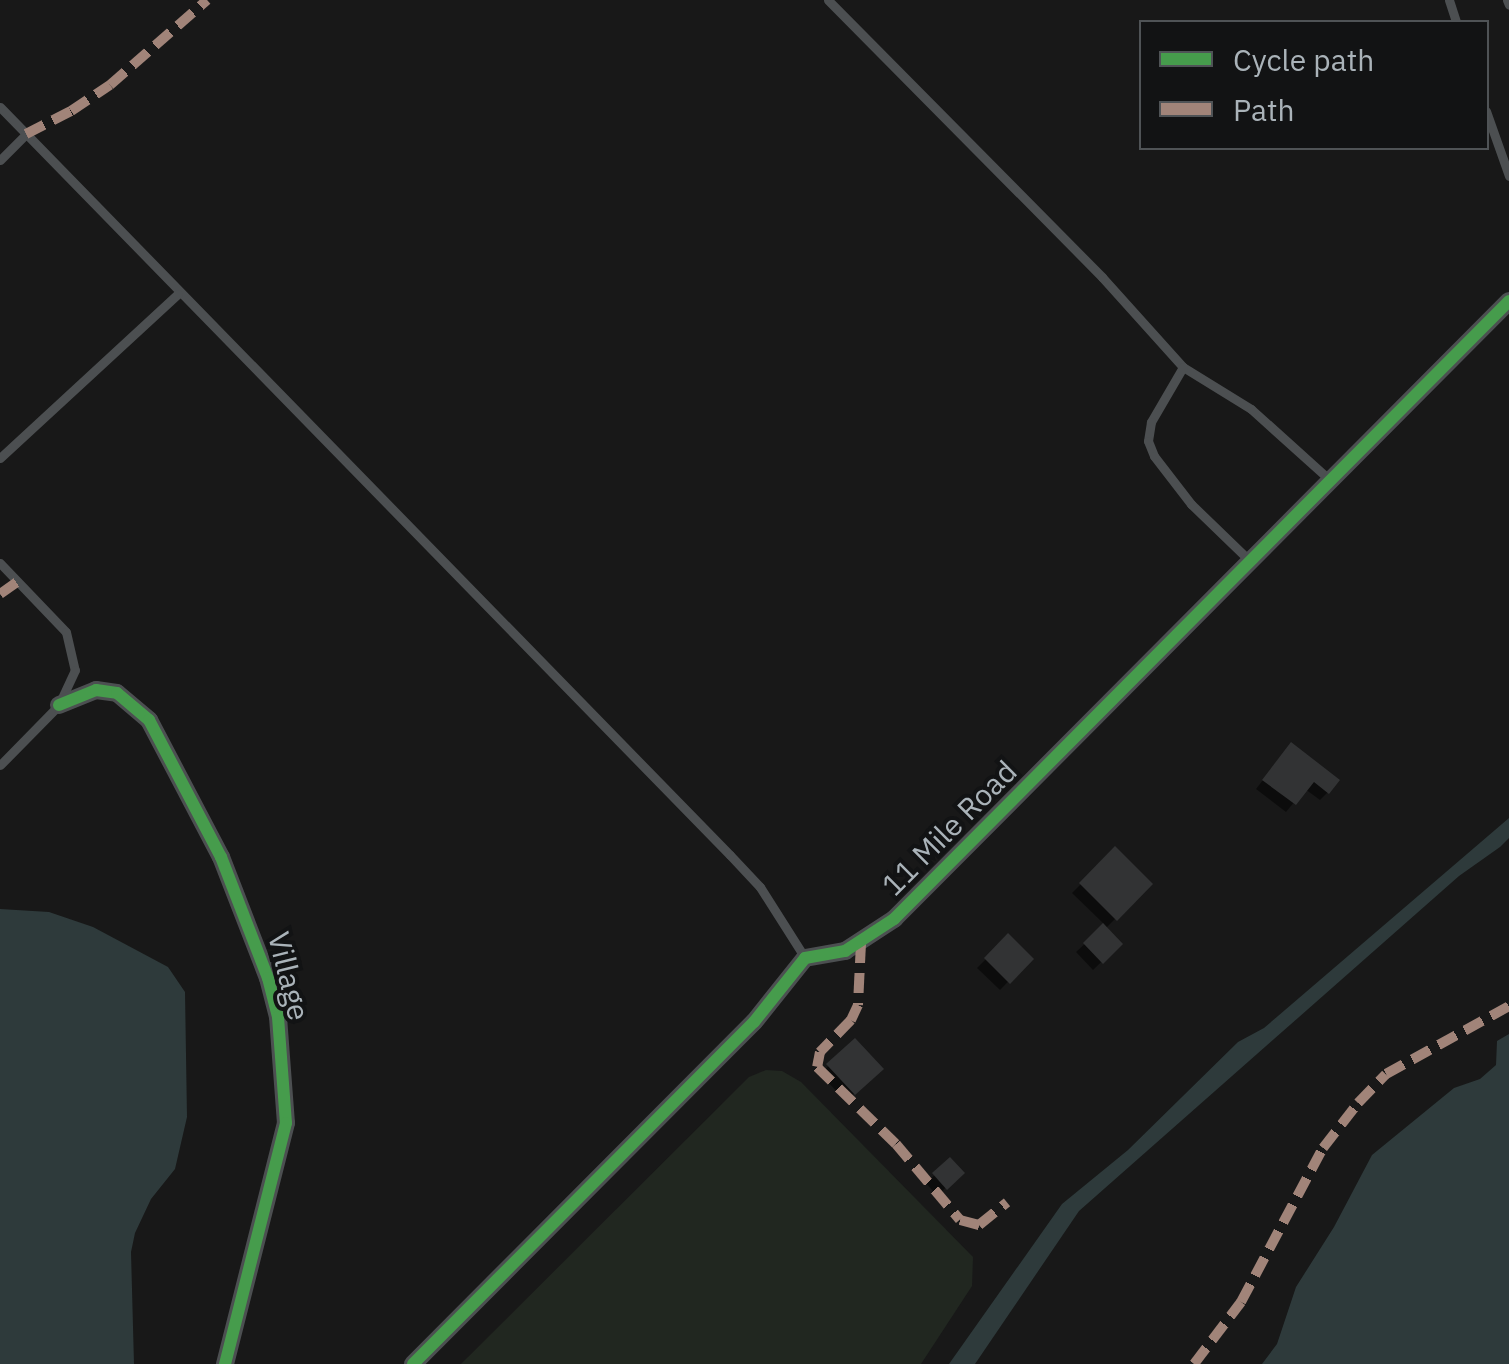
<!DOCTYPE html>
<style>
body{margin:0}
#map{position:relative;width:1509px;height:1364px;overflow:hidden;background:#181818;font-family:"IBM Plex Sans",sans-serif}
div>[style]{position:absolute}
.green>*{inset:0;background:#212720}
.water>*{inset:0;background:#2e3a3b}
.shadow>*{inset:0;background:#0007}
.building>*{inset:0;background:#323334}
.service>*{height:9px;margin:-4.5px;padding:0 4.5px;transform-origin:4.5px;border-radius:4.5px;background:#4c4f51}
.minor>*{height:18px;margin:-9px;padding:0 9px;transform-origin:9px;border-radius:9px;background:#4c4f51}
.quiet>*{height:10px;margin-top:-5px;transform-origin:0;background:repeating-linear-gradient(90deg,#a18479 0 20px,transparent 0 30px)}
.cycleway>*{height:12px;margin:-6px;padding:0 6px;transform-origin:6px;border-radius:6px;background:#469c4c}
span{translate:-50% -50%;white-space:nowrap;text-align:center;line-height:1.15;-webkit-text-stroke:8px #121314;paint-order:stroke}
.street-label{font-size:30px;color:#aab3b9}
.legend{position:absolute;left:1139px;top:20px;width:350px;height:130px;box-sizing:border-box;background:#121314;border:2px solid #4f5356;margin:0;padding:12px 18px;list-style:none;font-size:30px;color:#aab3b9}
.legend li{display:flex;align-items:center;gap:20px;height:50px}
.legend b{width:50px;border:2px solid #4f5356}
</style>
<div id="map">
<div class="green">
<div style="clip-path:polygon(766px 1070px,782px 1071px,801px 1082px,973px 1257px,972px 1286px,921px 1364px,461px 1364px,749px 1077px)"></div>
</div>
<div class="water">
<div style="clip-path:polygon(1509px 818px,1509px 838px,1500px 847px,1459px 876px,1079px 1211px,975px 1364px,949px 1364px,1062px 1204px,1128px 1150px,1238px 1042px,1264px 1028px)"></div>
<div style="clip-path:polygon(0 909px,49px 912px,93px 927px,168px 967px,185px 992px,187px 1117px,175px 1169px,151px 1199px,135px 1233px,131px 1252px,134px 1364px,0 1364px)"></div>
<div style="clip-path:polygon(1509px 1034px,1509px 1364px,1262px 1364px,1277px 1344px,1296px 1287px,1334px 1227px,1372px 1155px,1454px 1088px,1480px 1079px,1496px 1065px,1497px 1041px)"></div>
</div>
<div class="shadow">
<div style="clip-path:polygon(1283px 754px,1328px 792px,1320px 800px,1305px 789px,1286px 812px,1256px 789px)"></div>
<div style="clip-path:polygon(1115px 850px,1150px 884px,1105px 929px,1120px 944px,1093px 970px,1076px 952px,1105px 925px,1072px 893px)"></div>
<div style="clip-path:polygon(1008px 937px,1030px 959px,1000px 990px,977px 968px)"></div>
<div style="clip-path:polygon(855px 1041px,881px 1069px,846px 1101px,820px 1074px)"></div>
<div style="clip-path:polygon(950px 1161px,961px 1173px,937px 1196px,926px 1183px)"></div>
</div>
<div class="building">
<div style="clip-path:polygon(1291px 742px,1340px 780px,1329px 794px,1314px 782px,1296px 805px,1262px 780px)"></div>
<div style="clip-path:polygon(1115px 846px,1153px 884px,1117px 921px,1079px 883px)"></div>
<div style="clip-path:polygon(1103px 923px,1123px 944px,1103px 964px,1083px 943px)"></div>
<div style="clip-path:polygon(1008px 933px,1034px 959px,1010px 984px,984px 958px)"></div>
<div style="clip-path:polygon(855px 1038px,884px 1069px,855px 1095px,826px 1064px)"></div>
<div style="clip-path:polygon(950px 1157px,965px 1173px,947px 1190px,932px 1173px)"></div>
</div>
<div class="service">
<div style="left:828px;top:0;width:390px;rotate:45.3deg"></div>
<div style="left:1102px;top:277px;width:121px;rotate:48deg"></div>
<div style="left:1183px;top:367px;width:80px;rotate:31.7deg"></div>
<div style="left:1251px;top:409px;width:108px;rotate:42deg"></div>
<div style="left:1449px;top:0;width:23px;rotate:72deg"></div>
<div style="left:1507px;top:0;width:5px;rotate:68deg"></div>
<div style="left:0;top:107px;width:1045px;rotate:45.7deg"></div>
<div style="left:730px;top:855px;width:44px;rotate:46.8deg"></div>
<div style="left:760px;top:887px;width:84px;rotate:57.6deg"></div>
<div style="left:1486px;top:111px;width:69px;rotate:70.5deg"></div>
<div style="left:0;top:160px;width:37px;rotate:-45deg"></div>
<div style="left:1183px;top:367px;width:64px;rotate:120.2deg"></div>
<div style="left:1151px;top:422px;width:19px;rotate:99deg"></div>
<div style="left:1148px;top:441px;width:16px;rotate:68deg"></div>
<div style="left:1154px;top:456px;width:61px;rotate:52.4deg"></div>
<div style="left:1191px;top:504px;width:82px;rotate:44deg"></div>
<div style="left:0;top:458px;width:242px;rotate:-42.7deg"></div>
<div style="left:0;top:563px;width:95px;rotate:46.3deg"></div>
<div style="left:66px;top:632px;width:39px;rotate:77deg"></div>
<div style="left:75px;top:670px;width:38px;rotate:115deg"></div>
<div style="left:59px;top:705px;width:84px;rotate:134.5deg"></div>
</div>
<div class="minor">
<div style="left:59px;top:705px;width:40px;rotate:-22deg"></div>
<div style="left:96px;top:690px;width:21px;rotate:8deg"></div>
<div style="left:117px;top:693px;width:42px;rotate:40.2deg"></div>
<div style="left:149px;top:720px;width:155px;rotate:62.3deg"></div>
<div style="left:221px;top:857px;width:130px;rotate:68.8deg"></div>
<div style="left:268px;top:978px;width:40px;rotate:75.6deg"></div>
<div style="left:278px;top:1017px;width:106px;rotate:85.7deg"></div>
<div style="left:286px;top:1123px;width:249px;rotate:104.2deg"></div>
<div style="left:413px;top:1364px;width:483px;rotate:-45.1deg"></div>
<div style="left:754px;top:1022px;width:82px;rotate:-51.4deg"></div>
<div style="left:805px;top:958px;width:41px;rotate:-9.9deg"></div>
<div style="left:845px;top:951px;width:59px;rotate:-33.1deg"></div>
<div style="left:894px;top:919px;width:872px;rotate:-45.14deg"></div>
</div>
<div class="quiet">
<div style="left:26px;top:134px;width:51px;rotate:-27.1deg"></div>
<div style="left:71px;top:111px;width:47px;rotate:-33.7deg"></div>
<div style="left:110px;top:85px;width:129px;rotate:-41.2deg"></div>
<div style="left:0;top:594px;width:21px;rotate:-35deg"></div>
<div style="left:861px;top:943px;width:62px;rotate:92.8deg"></div>
<div style="left:858px;top:1005px;width:17px;rotate:115deg"></div>
<div style="left:851px;top:1020px;width:45px;rotate:134.1deg"></div>
<div style="left:820px;top:1052px;width:15px;rotate:101deg"></div>
<div style="left:817px;top:1067px;width:110px;rotate:44.3deg"></div>
<div style="left:896px;top:1144px;width:99px;rotate:49.9deg"></div>
<div style="left:960px;top:1220px;width:20px;rotate:15deg"></div>
<div style="left:979px;top:1225px;width:36px;rotate:-39deg"></div>
<div style="left:1194px;top:1364px;width:78px;rotate:-52.8deg"></div>
<div style="left:1241px;top:1302px;width:174px;rotate:-62deg"></div>
<div style="left:1323px;top:1148px;width:57px;rotate:-52.1deg"></div>
<div style="left:1358px;top:1103px;width:40px;rotate:-46deg"></div>
<div style="left:1386px;top:1074px;width:141px;rotate:-28.9deg"></div>
</div>
<div class="cycleway">
<div style="left:59px;top:705px;width:40px;rotate:-22deg"></div>
<div style="left:96px;top:690px;width:21px;rotate:8deg"></div>
<div style="left:117px;top:693px;width:42px;rotate:40.2deg"></div>
<div style="left:149px;top:720px;width:155px;rotate:62.3deg"></div>
<div style="left:221px;top:857px;width:130px;rotate:68.8deg"></div>
<div style="left:268px;top:978px;width:40px;rotate:75.6deg"></div>
<div style="left:278px;top:1017px;width:106px;rotate:85.7deg"></div>
<div style="left:286px;top:1123px;width:249px;rotate:104.2deg"></div>
<div style="left:413px;top:1364px;width:483px;rotate:-45.1deg"></div>
<div style="left:754px;top:1022px;width:82px;rotate:-51.4deg"></div>
<div style="left:805px;top:958px;width:41px;rotate:-9.9deg"></div>
<div style="left:845px;top:951px;width:59px;rotate:-33.1deg"></div>
<div style="left:894px;top:919px;width:872px;rotate:-45.14deg"></div>
</div>
<div class="street-label">
<span style="left:949px;top:828px;rotate:-45deg">11 Mile Road</span>
<span style="left:289px;top:976px;rotate:76deg">Village</span>
</div>
<ul class="legend">
<li><b style="height:12px;background:#469c4c"></b>Cycle path</li>
<li><b style="height:12px;background:#a18479"></b>Path</li>
</ul>
</div>
